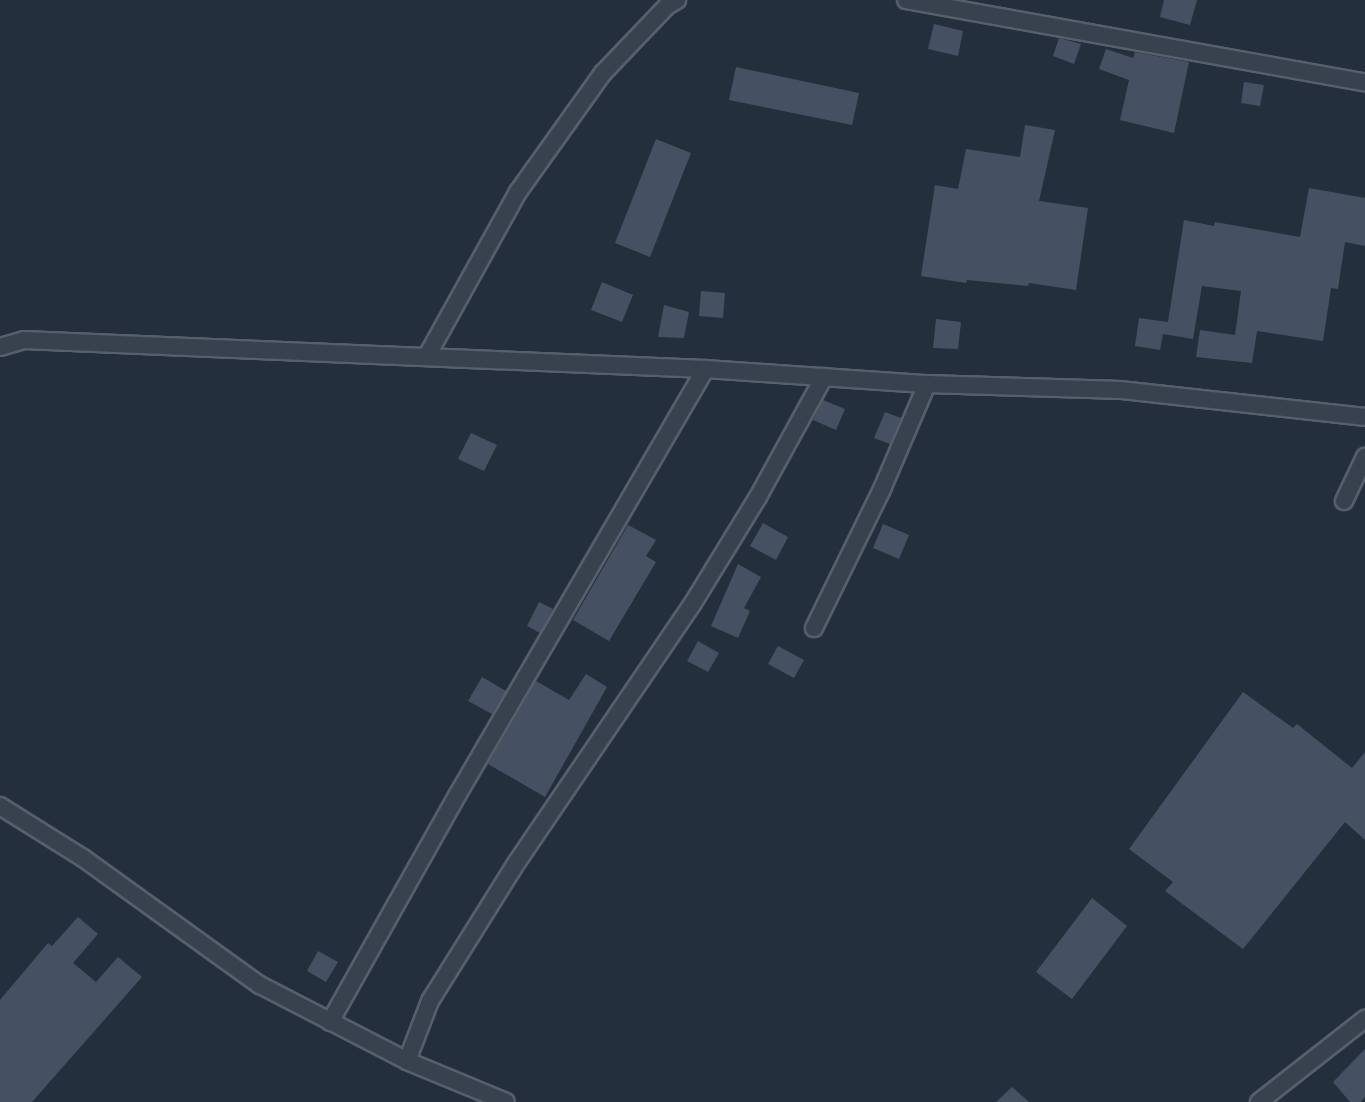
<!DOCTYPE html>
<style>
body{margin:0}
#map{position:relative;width:1365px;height:1102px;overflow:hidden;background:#242f3e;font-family:"PT Sans",sans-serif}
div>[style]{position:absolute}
.building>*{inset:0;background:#455162}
.roads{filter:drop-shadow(2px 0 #565f6c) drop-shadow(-2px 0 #565f6c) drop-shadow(0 2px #565f6c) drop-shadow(0 -2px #565f6c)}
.minor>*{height:16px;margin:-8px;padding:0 8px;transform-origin:8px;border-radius:8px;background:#38414e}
span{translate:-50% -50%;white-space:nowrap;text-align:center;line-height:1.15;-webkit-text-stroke:5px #1d2633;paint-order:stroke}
</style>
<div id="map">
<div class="building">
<div style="clip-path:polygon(1164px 0,1197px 0,1190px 25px,1160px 17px)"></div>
<div style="clip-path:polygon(934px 24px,963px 31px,958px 56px,928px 49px)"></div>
<div style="clip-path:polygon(1059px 38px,1081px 44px,1074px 64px,1053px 56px)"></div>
<div style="clip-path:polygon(1106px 49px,1133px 58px,1135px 52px,1189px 62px,1174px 133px,1120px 120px,1129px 80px,1099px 69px)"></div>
<div style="clip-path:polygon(736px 67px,859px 93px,852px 125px,729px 100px)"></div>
<div style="clip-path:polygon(1244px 82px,1264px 85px,1260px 106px,1241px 103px)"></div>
<div style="clip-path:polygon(1025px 125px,1055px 130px,1039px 201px,1088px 208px,1076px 290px,1029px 283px,1028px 286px,967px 280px,966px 283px,921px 276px,935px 185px,958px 189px,966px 149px,1020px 157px)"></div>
<div style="clip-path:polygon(656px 139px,691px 153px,650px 257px,615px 243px)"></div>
<div style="clip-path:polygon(1309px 188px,1365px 198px,1365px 246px,1345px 242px,1338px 289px,1331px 288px,1323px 341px,1257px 331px,1252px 363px,1196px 357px,1200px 330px,1235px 335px,1241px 291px,1202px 286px,1193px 339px,1163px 334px,1160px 350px,1135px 346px,1139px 318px,1168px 322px,1184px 220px,1214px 226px,1215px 222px,1300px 237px)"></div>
<div style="clip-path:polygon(602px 282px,633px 295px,622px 322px,591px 310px)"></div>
<div style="clip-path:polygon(701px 291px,725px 293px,723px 318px,699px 316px)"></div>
<div style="clip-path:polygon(664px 305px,689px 312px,684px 338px,658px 337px)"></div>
<div style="clip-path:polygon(936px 319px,961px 322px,958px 349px,933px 348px)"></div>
<div style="clip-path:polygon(823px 400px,845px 409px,836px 430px,813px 420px)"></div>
<div style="clip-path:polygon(885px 412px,901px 418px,890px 444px,874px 438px)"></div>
<div style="clip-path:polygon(471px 433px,497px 445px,484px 471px,458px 459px)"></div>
<div style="clip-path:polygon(763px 523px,788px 537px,776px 560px,750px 546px)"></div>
<div style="clip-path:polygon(883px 524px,909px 535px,899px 559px,873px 548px)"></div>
<div style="clip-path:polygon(628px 525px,656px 540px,646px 556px,656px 562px,609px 641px,573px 620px)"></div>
<div style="clip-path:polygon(738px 564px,761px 577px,744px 608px,750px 611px,738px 638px,711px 626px)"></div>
<div style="clip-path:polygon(539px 602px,553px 609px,540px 633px,527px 626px)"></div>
<div style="clip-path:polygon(698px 641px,719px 653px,708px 672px,687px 661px)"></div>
<div style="clip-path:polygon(778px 646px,804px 660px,794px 678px,768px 664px)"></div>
<div style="clip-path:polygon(586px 674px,607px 687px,545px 797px,488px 764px,536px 681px,569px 700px)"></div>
<div style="clip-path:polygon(482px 677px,506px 691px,492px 714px,468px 701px)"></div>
<div style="clip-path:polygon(1243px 692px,1293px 728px,1297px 724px,1352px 768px,1365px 752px,1365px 840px,1345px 822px,1243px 949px,1165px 891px,1173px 882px,1129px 849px)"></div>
<div style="clip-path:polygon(1092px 898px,1127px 926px,1072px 999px,1036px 972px)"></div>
<div style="clip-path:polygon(78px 917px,98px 934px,73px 963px,96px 982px,118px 957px,142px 977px,32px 1102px,0 1102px,0 1000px,48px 943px,52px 946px)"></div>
<div style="clip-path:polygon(318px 951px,338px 962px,326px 982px,307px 971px)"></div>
<div style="clip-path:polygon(1365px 1049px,1365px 1097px,1361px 1102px,1350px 1102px,1333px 1082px)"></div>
<div style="clip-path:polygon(1012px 1087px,1029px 1102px,996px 1102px)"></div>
</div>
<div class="roads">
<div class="minor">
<div style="left:906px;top:0;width:466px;rotate:10.2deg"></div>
<div style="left:0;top:347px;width:25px;rotate:-16deg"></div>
<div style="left:24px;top:340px;width:682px;rotate:2.44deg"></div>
<div style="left:705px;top:369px;width:223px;rotate:3.9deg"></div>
<div style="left:927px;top:384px;width:194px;rotate:1.8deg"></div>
<div style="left:1121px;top:390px;width:245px;rotate:6.3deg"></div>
<div style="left:427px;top:356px;width:188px;rotate:-61deg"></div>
<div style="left:518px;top:192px;width:146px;rotate:-54.5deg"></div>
<div style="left:603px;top:73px;width:93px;rotate:-46.3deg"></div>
<div style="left:667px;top:6px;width:12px;rotate:-31deg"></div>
<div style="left:1344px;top:501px;width:49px;rotate:-64.5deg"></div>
<div style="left:814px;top:628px;width:155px;rotate:-63.9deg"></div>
<div style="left:882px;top:489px;width:114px;rotate:-66.8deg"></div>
<div style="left:0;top:806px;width:98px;rotate:32.1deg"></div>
<div style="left:83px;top:858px;width:218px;rotate:35.7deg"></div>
<div style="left:260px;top:985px;width:165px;rotate:27.3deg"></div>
<div style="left:407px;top:1061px;width:107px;rotate:22.5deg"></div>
<div style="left:330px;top:1022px;width:261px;rotate:-60.7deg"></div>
<div style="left:458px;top:794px;width:492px;rotate:-59.8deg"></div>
<div style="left:407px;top:1061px;width:64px;rotate:-69deg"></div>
<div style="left:430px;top:1001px;width:164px;rotate:-58deg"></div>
<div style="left:517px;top:862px;width:313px;rotate:-55.8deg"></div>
<div style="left:693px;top:603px;width:124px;rotate:-58.5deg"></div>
<div style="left:758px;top:497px;width:137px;rotate:-61.2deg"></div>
<div style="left:1259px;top:1102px;width:135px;rotate:-38.1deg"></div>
</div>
</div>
</div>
